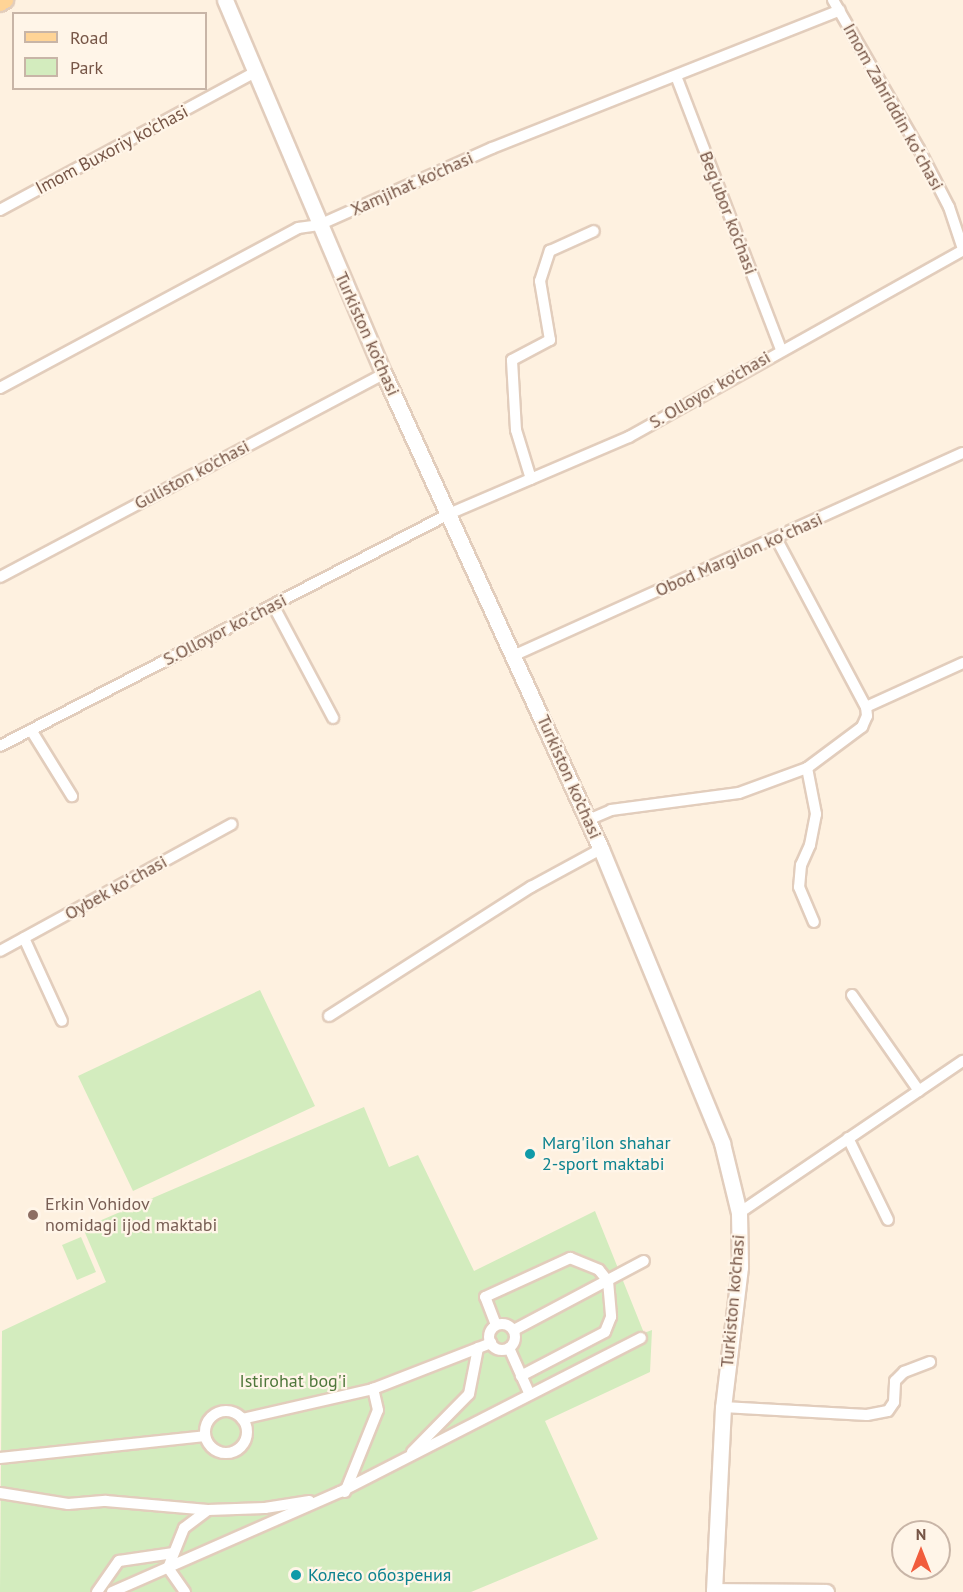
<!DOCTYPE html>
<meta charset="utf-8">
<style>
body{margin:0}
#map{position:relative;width:963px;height:1592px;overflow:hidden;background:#fef1e0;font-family:"PT Sans",sans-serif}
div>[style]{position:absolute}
.green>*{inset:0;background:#d3ecbe}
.roads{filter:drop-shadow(2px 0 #e2cdbc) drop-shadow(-2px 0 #e2cdbc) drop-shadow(0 2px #e2cdbc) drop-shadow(0 -2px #e2cdbc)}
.street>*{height:10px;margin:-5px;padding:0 5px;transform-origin:5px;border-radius:5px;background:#fff}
.street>.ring{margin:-5px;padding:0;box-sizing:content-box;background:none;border:10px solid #fff;border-radius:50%}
.secondary>*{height:15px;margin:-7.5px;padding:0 7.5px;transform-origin:7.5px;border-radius:7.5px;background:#fff}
.primary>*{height:16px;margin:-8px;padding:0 8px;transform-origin:8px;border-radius:8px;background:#ffd496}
.dots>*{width:16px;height:16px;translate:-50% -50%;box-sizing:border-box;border:3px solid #fff5e8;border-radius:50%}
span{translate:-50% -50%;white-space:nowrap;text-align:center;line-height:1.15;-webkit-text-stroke:4.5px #fff5e8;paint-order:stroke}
.street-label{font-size:18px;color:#765546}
.culture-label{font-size:18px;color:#0d838f}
.left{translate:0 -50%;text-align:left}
.education-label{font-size:18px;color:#785e54}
.park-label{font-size:18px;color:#4f773b}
.legend{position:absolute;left:12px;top:12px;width:195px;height:78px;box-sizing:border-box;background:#fff5e8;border:2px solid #c8b5a7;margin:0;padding:8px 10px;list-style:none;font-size:18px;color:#765546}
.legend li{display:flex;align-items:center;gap:12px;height:30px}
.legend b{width:30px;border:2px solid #c8b5a7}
.north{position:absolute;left:891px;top:1520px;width:60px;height:60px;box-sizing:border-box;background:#fff5e8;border:2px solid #c8b5a7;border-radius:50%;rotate:0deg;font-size:16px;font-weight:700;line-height:24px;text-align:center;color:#765546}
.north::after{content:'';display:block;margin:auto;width:21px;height:27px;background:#f15d3d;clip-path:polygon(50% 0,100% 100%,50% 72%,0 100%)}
</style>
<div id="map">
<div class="green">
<div style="clip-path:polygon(260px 990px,315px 1106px,133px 1191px,78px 1076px)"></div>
<div style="clip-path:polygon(364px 1107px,389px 1167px,418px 1155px,474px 1271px,595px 1211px,644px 1333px,652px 1330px,650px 1372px,545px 1421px,598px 1539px,471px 1592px,0 1592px,2px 1331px,106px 1282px,83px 1228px)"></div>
<div style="clip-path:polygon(81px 1237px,96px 1272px,77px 1280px,62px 1245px)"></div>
</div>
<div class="roads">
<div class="street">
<div style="left:833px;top:0;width:172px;rotate:60deg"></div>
<div style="left:919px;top:149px;width:65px;rotate:62.7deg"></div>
<div style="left:949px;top:207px;width:44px;rotate:71.6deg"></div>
<div style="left:676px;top:76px;width:292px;rotate:69deg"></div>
<div style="left:0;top:210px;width:290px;rotate:-28.4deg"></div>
<div style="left:0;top:388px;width:338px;rotate:-28.2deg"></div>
<div style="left:298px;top:228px;width:21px;rotate:-8deg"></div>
<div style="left:319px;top:225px;width:189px;rotate:-24deg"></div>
<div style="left:492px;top:148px;width:374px;rotate:-21.6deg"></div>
<div style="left:531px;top:479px;width:51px;rotate:-107deg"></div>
<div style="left:516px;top:430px;width:70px;rotate:-93.3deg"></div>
<div style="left:512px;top:360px;width:43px;rotate:-27.8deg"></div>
<div style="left:550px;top:340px;width:60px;rotate:-99.6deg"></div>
<div style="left:540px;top:281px;width:32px;rotate:-72deg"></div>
<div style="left:550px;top:251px;width:48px;rotate:-24.4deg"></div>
<div style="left:776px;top:538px;width:191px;rotate:62deg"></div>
<div style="left:0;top:577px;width:434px;rotate:-27.9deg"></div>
<div style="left:273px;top:605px;width:128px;rotate:62deg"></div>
<div style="left:515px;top:655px;width:491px;rotate:-24.3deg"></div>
<div style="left:31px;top:730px;width:78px;rotate:58.2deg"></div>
<div style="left:0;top:746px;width:505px;rotate:-27.33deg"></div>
<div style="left:449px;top:514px;width:196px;rotate:-23.2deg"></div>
<div style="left:629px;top:437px;width:383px;rotate:-29.2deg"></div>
<div style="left:807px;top:768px;width:47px;rotate:78.9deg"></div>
<div style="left:816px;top:814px;width:32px;rotate:101deg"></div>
<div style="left:810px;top:845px;width:22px;rotate:114deg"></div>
<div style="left:801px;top:865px;width:22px;rotate:95deg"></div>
<div style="left:799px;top:887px;width:38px;rotate:67deg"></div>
<div style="left:588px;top:820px;width:25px;rotate:-23deg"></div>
<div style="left:611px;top:810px;width:129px;rotate:-7.6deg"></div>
<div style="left:739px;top:793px;width:72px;rotate:-20.2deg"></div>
<div style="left:807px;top:768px;width:69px;rotate:-36.7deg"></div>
<div style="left:862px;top:727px;width:12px;rotate:-66deg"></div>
<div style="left:867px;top:716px;width:9px;rotate:-96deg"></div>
<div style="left:866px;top:707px;width:107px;rotate:-24.4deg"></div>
<div style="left:24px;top:938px;width:91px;rotate:65.4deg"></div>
<div style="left:0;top:951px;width:264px;rotate:-28.7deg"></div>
<div style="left:852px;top:995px;width:117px;rotate:55.1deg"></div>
<div style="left:329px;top:1016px;width:240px;rotate:-32.6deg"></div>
<div style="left:531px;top:887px;width:80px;rotate:-28.5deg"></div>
<div style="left:848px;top:1138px;width:91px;rotate:64deg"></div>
<div style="left:739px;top:1213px;width:271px;rotate:-34.2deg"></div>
<div class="ring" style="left:489px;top:1324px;width:16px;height:16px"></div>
<div style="left:496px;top:1325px;width:30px;rotate:-111deg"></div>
<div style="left:485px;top:1297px;width:94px;rotate:-24.6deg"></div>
<div style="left:570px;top:1258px;width:31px;rotate:22deg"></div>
<div style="left:599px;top:1270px;width:14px;rotate:51deg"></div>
<div style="left:608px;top:1281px;width:36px;rotate:85deg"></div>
<div style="left:611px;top:1317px;width:16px;rotate:112deg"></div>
<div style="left:605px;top:1332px;width:95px;rotate:152.4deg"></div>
<div style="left:514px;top:1330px;width:147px;rotate:-28deg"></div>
<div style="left:509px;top:1348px;width:51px;rotate:65.9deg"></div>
<div style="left:723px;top:1407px;width:144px;rotate:3.2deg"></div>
<div style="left:867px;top:1415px;width:21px;rotate:-11deg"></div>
<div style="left:888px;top:1411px;width:11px;rotate:-56deg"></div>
<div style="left:894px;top:1402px;width:21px;rotate:-87deg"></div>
<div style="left:895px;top:1381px;width:13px;rotate:-45deg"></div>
<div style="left:904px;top:1372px;width:28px;rotate:-21deg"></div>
<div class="ring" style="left:205px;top:1411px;width:32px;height:32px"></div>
<div style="left:242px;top:1419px;width:134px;rotate:-12.9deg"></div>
<div style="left:373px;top:1389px;width:127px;rotate:-21.3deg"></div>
<div style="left:412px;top:1452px;width:81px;rotate:-45.5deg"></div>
<div style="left:469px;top:1394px;width:47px;rotate:-78.9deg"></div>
<div style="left:0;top:1458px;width:206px;rotate:-6.1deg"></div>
<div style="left:345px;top:1492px;width:88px;rotate:-68.1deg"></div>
<div style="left:378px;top:1410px;width:22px;rotate:-103deg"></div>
<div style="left:0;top:1493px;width:69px;rotate:9.2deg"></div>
<div style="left:68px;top:1504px;width:38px;rotate:-5deg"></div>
<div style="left:106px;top:1501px;width:102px;rotate:5deg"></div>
<div style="left:208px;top:1510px;width:57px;rotate:-2deg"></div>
<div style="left:265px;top:1508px;width:45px;rotate:-9deg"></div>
<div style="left:97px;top:1592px;width:38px;rotate:-55deg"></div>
<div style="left:119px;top:1561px;width:55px;rotate:-8.4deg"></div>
<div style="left:112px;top:1592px;width:249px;rotate:-23.7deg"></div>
<div style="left:340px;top:1492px;width:338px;rotate:-27.1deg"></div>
<div style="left:185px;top:1592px;width:29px;rotate:-125deg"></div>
<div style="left:168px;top:1568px;width:43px;rotate:-68.2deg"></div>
<div style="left:184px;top:1528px;width:30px;rotate:-37deg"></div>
</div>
<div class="secondary">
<div style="left:225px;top:0;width:406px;rotate:67deg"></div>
<div style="left:384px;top:374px;width:522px;rotate:65.45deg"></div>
<div style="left:601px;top:849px;width:318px;rotate:67.6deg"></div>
<div style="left:722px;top:1143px;width:72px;rotate:76.3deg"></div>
<div style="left:739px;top:1213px;width:54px;rotate:88.9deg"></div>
<div style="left:740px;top:1267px;width:141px;rotate:96.9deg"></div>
<div style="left:723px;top:1407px;width:185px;rotate:92.8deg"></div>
<div style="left:714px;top:1591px;width:112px;rotate:0.5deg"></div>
</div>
<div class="primary">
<div style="left:0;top:3px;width:6px;rotate:-31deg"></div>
</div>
</div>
<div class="dots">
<div style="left:530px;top:1154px;background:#0f9aa8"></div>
<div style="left:33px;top:1215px;background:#8d6e63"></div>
<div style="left:296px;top:1575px;background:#0f9aa8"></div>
</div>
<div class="street-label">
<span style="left:893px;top:107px;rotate:61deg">Imom Zahriddin koʻchasi</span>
<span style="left:112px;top:150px;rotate:-28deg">Imom Buxoriy ko'chasi</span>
<span style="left:412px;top:184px;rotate:-24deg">Xamjihat ko'chasi</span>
<span style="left:728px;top:213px;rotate:69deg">Beg'ubor ko'chasi</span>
<span style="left:367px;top:334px;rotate:66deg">Turkiston ko’chasi</span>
<span style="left:710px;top:390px;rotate:-30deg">S. Olloyor ko'chasi</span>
<span style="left:192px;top:475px;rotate:-28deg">Guliston ko'chasi</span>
<span style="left:739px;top:555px;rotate:-24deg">Obod Margilon koʻchasi</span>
<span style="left:225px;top:630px;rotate:-27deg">S.Olloyor koʻchasi</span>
<span style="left:569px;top:777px;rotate:66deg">Turkiston ko’chasi</span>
<span style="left:116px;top:888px;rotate:-29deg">Oybek koʻchasi</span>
<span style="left:733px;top:1301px;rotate:-85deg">Turkiston ko’chasi</span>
</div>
<div class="culture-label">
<span class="left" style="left:542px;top:1154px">Marg'ilon shahar<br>2-sport maktabi</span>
<span class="left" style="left:308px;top:1575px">Колесо обозрения</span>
</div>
<div class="education-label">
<span class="left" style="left:45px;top:1215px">Erkin Vohidov<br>nomidagi ijod maktabi</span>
</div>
<div class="park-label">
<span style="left:293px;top:1381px">Istirohat bog'i</span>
</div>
<ul class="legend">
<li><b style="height:8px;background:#ffd496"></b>Road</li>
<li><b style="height:16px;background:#d3ecbe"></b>Park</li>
</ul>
<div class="north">N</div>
</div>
